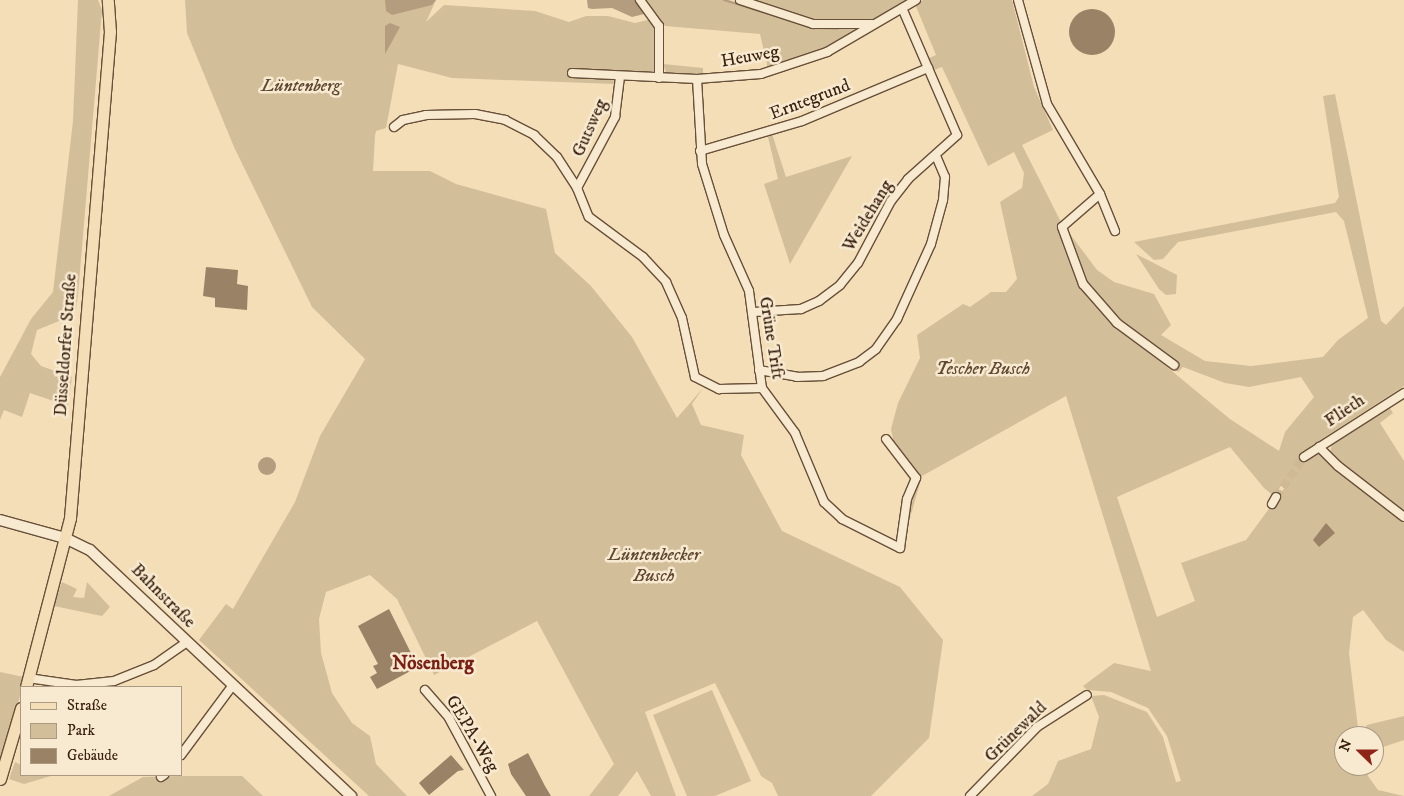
<!DOCTYPE html>
<meta charset="utf-8">
<style>
body{margin:0}
#map{position:relative;width:1404px;height:796px;overflow:hidden;background:#f3deb7;font-family:"IM FELL DW Pica",serif}
div>[style]{position:absolute}
.green>*{inset:0;background:#d3be9a}
.water>*{inset:0;background:#b49d7e}
.round{border-radius:50%}
.stream>*{height:2px;margin:-1px;padding:0 1px;transform-origin:1px;border-radius:1px;background:#b49d7e}
.building>*{inset:0;background:#9a8266}
.minor-tunnel>*{height:8px;margin-top:-4px;transform-origin:0;background:repeating-linear-gradient(90deg,#ceb895 0 8px,transparent 0 12px)}
.roads{filter:drop-shadow(1px 0 #684f38) drop-shadow(-1px 0 #684f38) drop-shadow(0 1px #684f38) drop-shadow(0 -1px #684f38)}
.minor>*{height:8px;margin:-4px;padding:0 4px;transform-origin:4px;border-radius:4px;background:#f7ead0}
.secondary>*{height:10px;margin:-5px;padding:0 5px;transform-origin:5px;border-radius:5px;background:#f7ead0}
.primary>*{height:11px;margin:-5.5px;padding:0 5.5px;transform-origin:5.5px;border-radius:5.5px;background:#f3deb7}
span{translate:-50% -50%;white-space:nowrap;text-align:center;line-height:1.15;-webkit-text-stroke:5px #f7ead0;paint-order:stroke}
.street-label{font-size:18px;color:#391f0e}
.park-label{font-size:18px;color:#604731;font-style:italic}
.neighbourhood-label{font-size:19px;color:#7a1f14;font-weight:700}
.legend{position:absolute;left:20px;top:686px;width:162px;height:90px;box-sizing:border-box;background:#f7ead0;border:1px solid #ab9982;margin:0;padding:6px 9px;list-style:none;font-size:15px;color:#391f0e}
.legend li{display:flex;align-items:center;gap:10px;height:25px}
.legend b{width:25px;border:1px solid #ab9982}
.north{position:absolute;left:1334px;top:726px;width:50px;height:50px;box-sizing:border-box;background:#f7ead0;border:1px solid #ab9982;border-radius:50%;rotate:292deg;font-size:14px;font-weight:700;line-height:20px;text-align:center;color:#391f0e}
.north::after{content:'';display:block;margin:auto;width:18px;height:22px;background:#8f2418;clip-path:polygon(50% 0,100% 100%,50% 72%,0 100%)}
</style>
<div id="map">
<div class="green">
<div style="clip-path:polygon(78px 0,98px 0,102px 10px,78px 295px,76px 309px,69px 317px,37px 330px,31px 354px,41px 366px,72px 377px,68px 406px,30px 393px,22px 417px,4px 410px,0 420px,0 377px,31px 319px,53px 292px,73px 121px)"></div>
<div style="clip-path:polygon(185px 0,436px 0,426px 22px,444px 5px,535px 11px,569px 22px,586px 16px,608px 16px,635px 23px,652px 19px,656px 30px,655px 71px,601px 77px,613px 80px,615px 84px,452px 78px,398px 64px,386px 128px,376px 131px,375px 136px,373px 171px,430px 171px,456px 184px,546px 209px,555px 253px,591px 286px,632px 337px,677px 418px,703px 388px,692px 404px,701px 425px,744px 435px,741px 455px,782px 531px,900px 587px,943px 640px,929px 738px,871px 796px,778px 796px,772px 783px,761px 776px,715px 683px,645px 712px,676px 796px,651px 796px,637px 771px,618px 796px,589px 796px,614px 764px,537px 621px,434px 675px,397px 599px,370px 575px,326px 592px,319px 619px,321px 653px,332px 693px,352px 723px,370px 736px,376px 764px,407px 796px,369px 796px,199px 640px,226px 604px,233px 609px,295px 502px,320px 436px,365px 359px,312px 307px,234px 147px,187px 33px)"></div>
<div style="clip-path:polygon(644px 0,729px 0,817px 27px,860px 29px,816px 53px,768px 69px,760px 34px,665px 26px)"></div>
<div style="clip-path:polygon(748px 0,909px 0,870px 21px,817px 23px)"></div>
<div style="clip-path:polygon(evenodd,923px 0,1012px 0,1034px 87px,1053px 130px,1022px 145px,1061px 222px,1097px 270px,1114px 282px,1154px 294px,1171px 325px,1161px 335px,1205px 361px,1251px 366px,1323px 357px,1338px 340px,1368px 318px,1344px 221px,1336px 212px,1178px 242px,1163px 259px,1154px 260px,1134px 242px,1335px 203px,1339px 197px,1323px 96px,1335px 94px,1381px 321px,1386px 325px,1404px 306px,1404px 386px,1311px 446px,1404px 521px,1404px 652px,1386px 640px,1363px 610px,1353px 617px,1349px 653px,1359px 736px,1344px 736px,1344px 766px,1367px 766px,1368px 776px,1378px 790px,1404px 796px,1032px 796px,1048px 784px,1058px 761px,1091px 749px,1099px 717px,1091px 696px,1104px 695px,1147px 712px,1163px 737px,1176px 782px,1181px 781px,1167px 736px,1148px 708px,1111px 692px,1087px 690px,1083px 686px,1114px 663px,1151px 671px,1066px 396px,922px 476px,904px 539px,909px 499px,917px 485px,895px 448px,891px 429px,898px 403px,920px 358px,917px 335px,963px 304px,970px 307px,991px 292px,1006px 292px,1017px 279px,1000px 202px,1022px 188px,1024px 173px,1014px 152px,988px 166px,942px 67px,932px 71px,927px 59px,936px 55px,915px 4px,923px 0,1127px 334px,1178px 372px,1183px 367px,1225px 383px,1249px 387px,1301px 377px,1314px 397px,1285px 432px,1279px 451px,1230px 419px,1127px 334px,923px 0,1230px 447px,1264px 488px,1274px 496px,1283px 483px,1285px 487px,1246px 540px,1181px 563px,1195px 601px,1157px 617px,1117px 497px,1230px 447px)"></div>
<div style="clip-path:polygon(663px 64px,703px 68px,703px 76px,667px 75px)"></div>
<div style="clip-path:polygon(772px 134px,786px 177px,852px 156px,790px 264px,764px 184px,778px 179px,768px 137px)"></div>
<div style="clip-path:polygon(1136px 254px,1177px 275px,1176px 294px,1166px 295px,1159px 289px)"></div>
<div style="clip-path:polygon(1388px 405px,1393px 413px,1380px 423px,1404px 461px,1404px 515px,1330px 453px,1333px 440px)"></div>
<div style="clip-path:polygon(62px 582px,77px 589px,73px 597px,84px 598px,87px 582px,110px 607px,102px 616px,54px 606px)"></div>
<div style="clip-path:polygon(0 672px,24px 677px,11px 736px,0 764px)"></div>
<div style="clip-path:polygon(712px 690px,751px 781px,715px 796px,687px 796px,653px 715px)"></div>
<div style="clip-path:polygon(1404px 716px,1404px 740px,1374px 750px,1374px 736px,1360px 736px,1367px 725px)"></div>
<div style="clip-path:polygon(15px 762px,21px 765px,21px 775px,51px 776px,24px 784px,9px 779px)"></div>
<div style="clip-path:polygon(180px 776px,242px 776px,263px 796px,109px 796px,143px 777px)"></div>
</div>
<div class="water">
<div style="clip-path:polygon(385px 0,436px 0,432px 5px,392px 15px,386px 11px)"></div>
<div style="clip-path:polygon(587px 0,635px 0,644px 14px,632px 17px,612px 8px,592px 9px,588px 8px)"></div>
<div style="clip-path:polygon(390px 23px,400px 27px,385px 54px,385px 26px)"></div>
<div class="round" style="left:258px;top:457px;width:18px;height:18px"></div>
</div>
<div class="stream">
<div style="left:724px;top:0;width:93px;rotate:17.5deg"></div>
<div style="left:813px;top:28px;width:25px;rotate:2deg"></div>
</div>
<div class="building">
<div class="round" style="left:1069px;top:9px;width:46px;height:46px"></div>
<div style="clip-path:polygon(206px 267px,238px 270px,237px 284px,248px 286px,247px 310px,215px 307px,215px 298px,203px 296px)"></div>
<div style="clip-path:polygon(1326px 523px,1335px 533px,1319px 547px,1313px 540px)"></div>
<div style="clip-path:polygon(389px 609px,418px 667px,377px 689px,370px 677px,377px 673px,373px 666px,378px 664px,358px 626px)"></div>
<div style="clip-path:polygon(528px 753px,545px 786px,551px 796px,526px 796px,511px 774px,508px 764px)"></div>
<div style="clip-path:polygon(451px 755px,464px 770px,458px 771px,429px 795px,419px 783px)"></div>
</div>
<div class="minor-tunnel">
<div style="left:1276px;top:497px;width:49px;rotate:-55deg"></div>
</div>
<div class="roads">
<div class="minor">
<div style="left:640px;top:0;width:32px;rotate:54deg"></div>
<div style="left:659px;top:26px;width:52px;rotate:90deg"></div>
<div style="left:740px;top:0;width:77px;rotate:18.2deg"></div>
<div style="left:813px;top:24px;width:59px"></div>
<div style="left:1018px;top:0;width:108px;rotate:74.4deg"></div>
<div style="left:1047px;top:104px;width:104px;rotate:59.5deg"></div>
<div style="left:1100px;top:194px;width:40px;rotate:68deg"></div>
<div style="left:572px;top:73px;width:125px;rotate:2.7deg"></div>
<div style="left:697px;top:79px;width:64px;rotate:-4.5deg"></div>
<div style="left:761px;top:74px;width:70px;rotate:-18.4deg"></div>
<div style="left:827px;top:52px;width:103px;rotate:-30.3deg"></div>
<div style="left:697px;top:79px;width:85px;rotate:86.6deg"></div>
<div style="left:702px;top:164px;width:74px;rotate:72.8deg"></div>
<div style="left:724px;top:235px;width:61px;rotate:65.9deg"></div>
<div style="left:749px;top:291px;width:98px;rotate:82.4deg"></div>
<div style="left:762px;top:388px;width:56px;rotate:53.7deg"></div>
<div style="left:795px;top:433px;width:75px;rotate:67.2deg"></div>
<div style="left:824px;top:502px;width:25px;rotate:43deg"></div>
<div style="left:842px;top:519px;width:65px;rotate:26.6deg"></div>
<div style="left:900px;top:548px;width:49px;rotate:-81.9deg"></div>
<div style="left:907px;top:499px;width:23px;rotate:-67deg"></div>
<div style="left:916px;top:478px;width:49px;rotate:-127.6deg"></div>
<div style="left:394px;top:127px;width:11px;rotate:-38deg"></div>
<div style="left:403px;top:120px;width:24px;rotate:-12deg"></div>
<div style="left:426px;top:115px;width:49px;rotate:-1.2deg"></div>
<div style="left:475px;top:114px;width:31px;rotate:11deg"></div>
<div style="left:505px;top:120px;width:33px;rotate:27deg"></div>
<div style="left:534px;top:135px;width:32px;rotate:44deg"></div>
<div style="left:557px;top:157px;width:37px;rotate:57deg"></div>
<div style="left:577px;top:188px;width:31px;rotate:68deg"></div>
<div style="left:589px;top:217px;width:67px;rotate:36.5deg"></div>
<div style="left:643px;top:257px;width:34px;rotate:47deg"></div>
<div style="left:666px;top:282px;width:39px;rotate:66deg"></div>
<div style="left:682px;top:318px;width:60px;rotate:77.6deg"></div>
<div style="left:695px;top:377px;width:27px;rotate:27deg"></div>
<div style="left:719px;top:389px;width:43px;rotate:-1.3deg"></div>
<div style="left:700px;top:151px;width:106px;rotate:-16.4deg"></div>
<div style="left:802px;top:121px;width:137px;rotate:-22.8deg"></div>
<div style="left:577px;top:188px;width:81px;rotate:-61.8deg"></div>
<div style="left:615px;top:117px;width:40px;rotate:-82.9deg"></div>
<div style="left:1100px;top:194px;width:50px;rotate:139deg"></div>
<div style="left:1062px;top:227px;width:61px;rotate:69.8deg"></div>
<div style="left:1083px;top:284px;width:52px;rotate:48.9deg"></div>
<div style="left:1117px;top:323px;width:71px;rotate:36.4deg"></div>
<div style="left:754px;top:312px;width:47px;rotate:-3.7deg"></div>
<div style="left:801px;top:309px;width:20px;rotate:-24deg"></div>
<div style="left:819px;top:301px;width:26px;rotate:-37deg"></div>
<div style="left:840px;top:285px;width:28px;rotate:-51deg"></div>
<div style="left:858px;top:263px;width:70px;rotate:-62deg"></div>
<div style="left:891px;top:201px;width:28px;rotate:-52deg"></div>
<div style="left:908px;top:179px;width:66px;rotate:-41.9deg"></div>
<div style="left:957px;top:135px;width:138px;rotate:-113.4deg"></div>
<div style="left:759px;top:370px;width:39px;rotate:10deg"></div>
<div style="left:797px;top:377px;width:26px;rotate:-2deg"></div>
<div style="left:823px;top:376px;width:39px;rotate:-21deg"></div>
<div style="left:859px;top:362px;width:21px;rotate:-37deg"></div>
<div style="left:876px;top:349px;width:37px;rotate:-55deg"></div>
<div style="left:897px;top:319px;width:82px;rotate:-65.6deg"></div>
<div style="left:931px;top:244px;width:46px;rotate:-74.7deg"></div>
<div style="left:943px;top:200px;width:23px;rotate:-85deg"></div>
<div style="left:945px;top:177px;width:23px;rotate:-113deg"></div>
<div style="left:1319px;top:447px;width:27px;rotate:45deg"></div>
<div style="left:1338px;top:466px;width:83px;rotate:37.7deg"></div>
<div style="left:1304px;top:457px;width:119px;rotate:-32.6deg"></div>
<div style="left:1272px;top:504px;width:8px;rotate:-60deg"></div>
<div style="left:28px;top:678px;width:49px;rotate:8.3deg"></div>
<div style="left:76px;top:685px;width:38px;rotate:-6deg"></div>
<div style="left:114px;top:681px;width:43px;rotate:-21.8deg"></div>
<div style="left:154px;top:665px;width:40px;rotate:-34.9deg"></div>
<div style="left:425px;top:690px;width:37px;rotate:49deg"></div>
<div style="left:449px;top:718px;width:89px;rotate:61.7deg"></div>
<div style="left:181px;top:755px;width:87px;rotate:-53.4deg"></div>
<div style="left:161px;top:777px;width:4px;rotate:-34deg"></div>
<div style="left:970px;top:796px;width:96px;rotate:-45.8deg"></div>
<div style="left:1037px;top:727px;width:59px;rotate:-32.6deg"></div>
</div>
<div class="secondary">
<div style="left:0;top:520px;width:67px;rotate:15.5deg"></div>
<div style="left:65px;top:538px;width:28px;rotate:26deg"></div>
<div style="left:90px;top:550px;width:359px;rotate:43.3deg"></div>
</div>
<div class="primary">
<div style="left:26px;top:687px;width:175px;rotate:-75.4deg"></div>
<div style="left:70px;top:518px;width:488px;rotate:-85.3deg"></div>
<div style="left:110px;top:32px;width:32px;rotate:-94deg"></div>
<div style="left:0;top:779px;width:74px;rotate:-73.5deg"></div>
</div>
</div>
<div class="street-label">
<span style="left:750px;top:57px;rotate:-10deg">Heuweg</span>
<span style="left:810px;top:100px;rotate:-21deg">Erntegrund</span>
<span style="left:590px;top:128px;rotate:-66deg">Gutsweg</span>
<span style="left:868px;top:216px;rotate:-59deg">Weidehang</span>
<span style="left:771px;top:338px;rotate:81deg">Grüne Trift</span>
<span style="left:66px;top:345px;rotate:-86deg">Düsseldorfer Straße</span>
<span style="left:1345px;top:411px;rotate:-34deg">Flieth</span>
<span style="left:163px;top:596px;rotate:45deg">Bahnstraße</span>
<span style="left:1016px;top:732px;rotate:-44deg">Grünewald</span>
<span style="left:472px;top:734px;rotate:59deg">GEPA-Weg</span>
</div>
<div class="park-label">
<span style="left:301px;top:86px">Lüntenberg</span>
<span style="left:983px;top:369px">Tescher Busch</span>
<span style="left:654px;top:566px">Lüntenbecker<br>Busch</span>
</div>
<div class="neighbourhood-label">
<span style="left:433px;top:664px">Nösenberg</span>
</div>
<ul class="legend">
<li><b style="height:6px;background:#f3deb7"></b>Straße</li>
<li><b style="height:14px;background:#d3be9a"></b>Park</li>
<li><b style="height:14px;background:#9a8266"></b>Gebäude</li>
</ul>
<div class="north">N</div>
</div>
